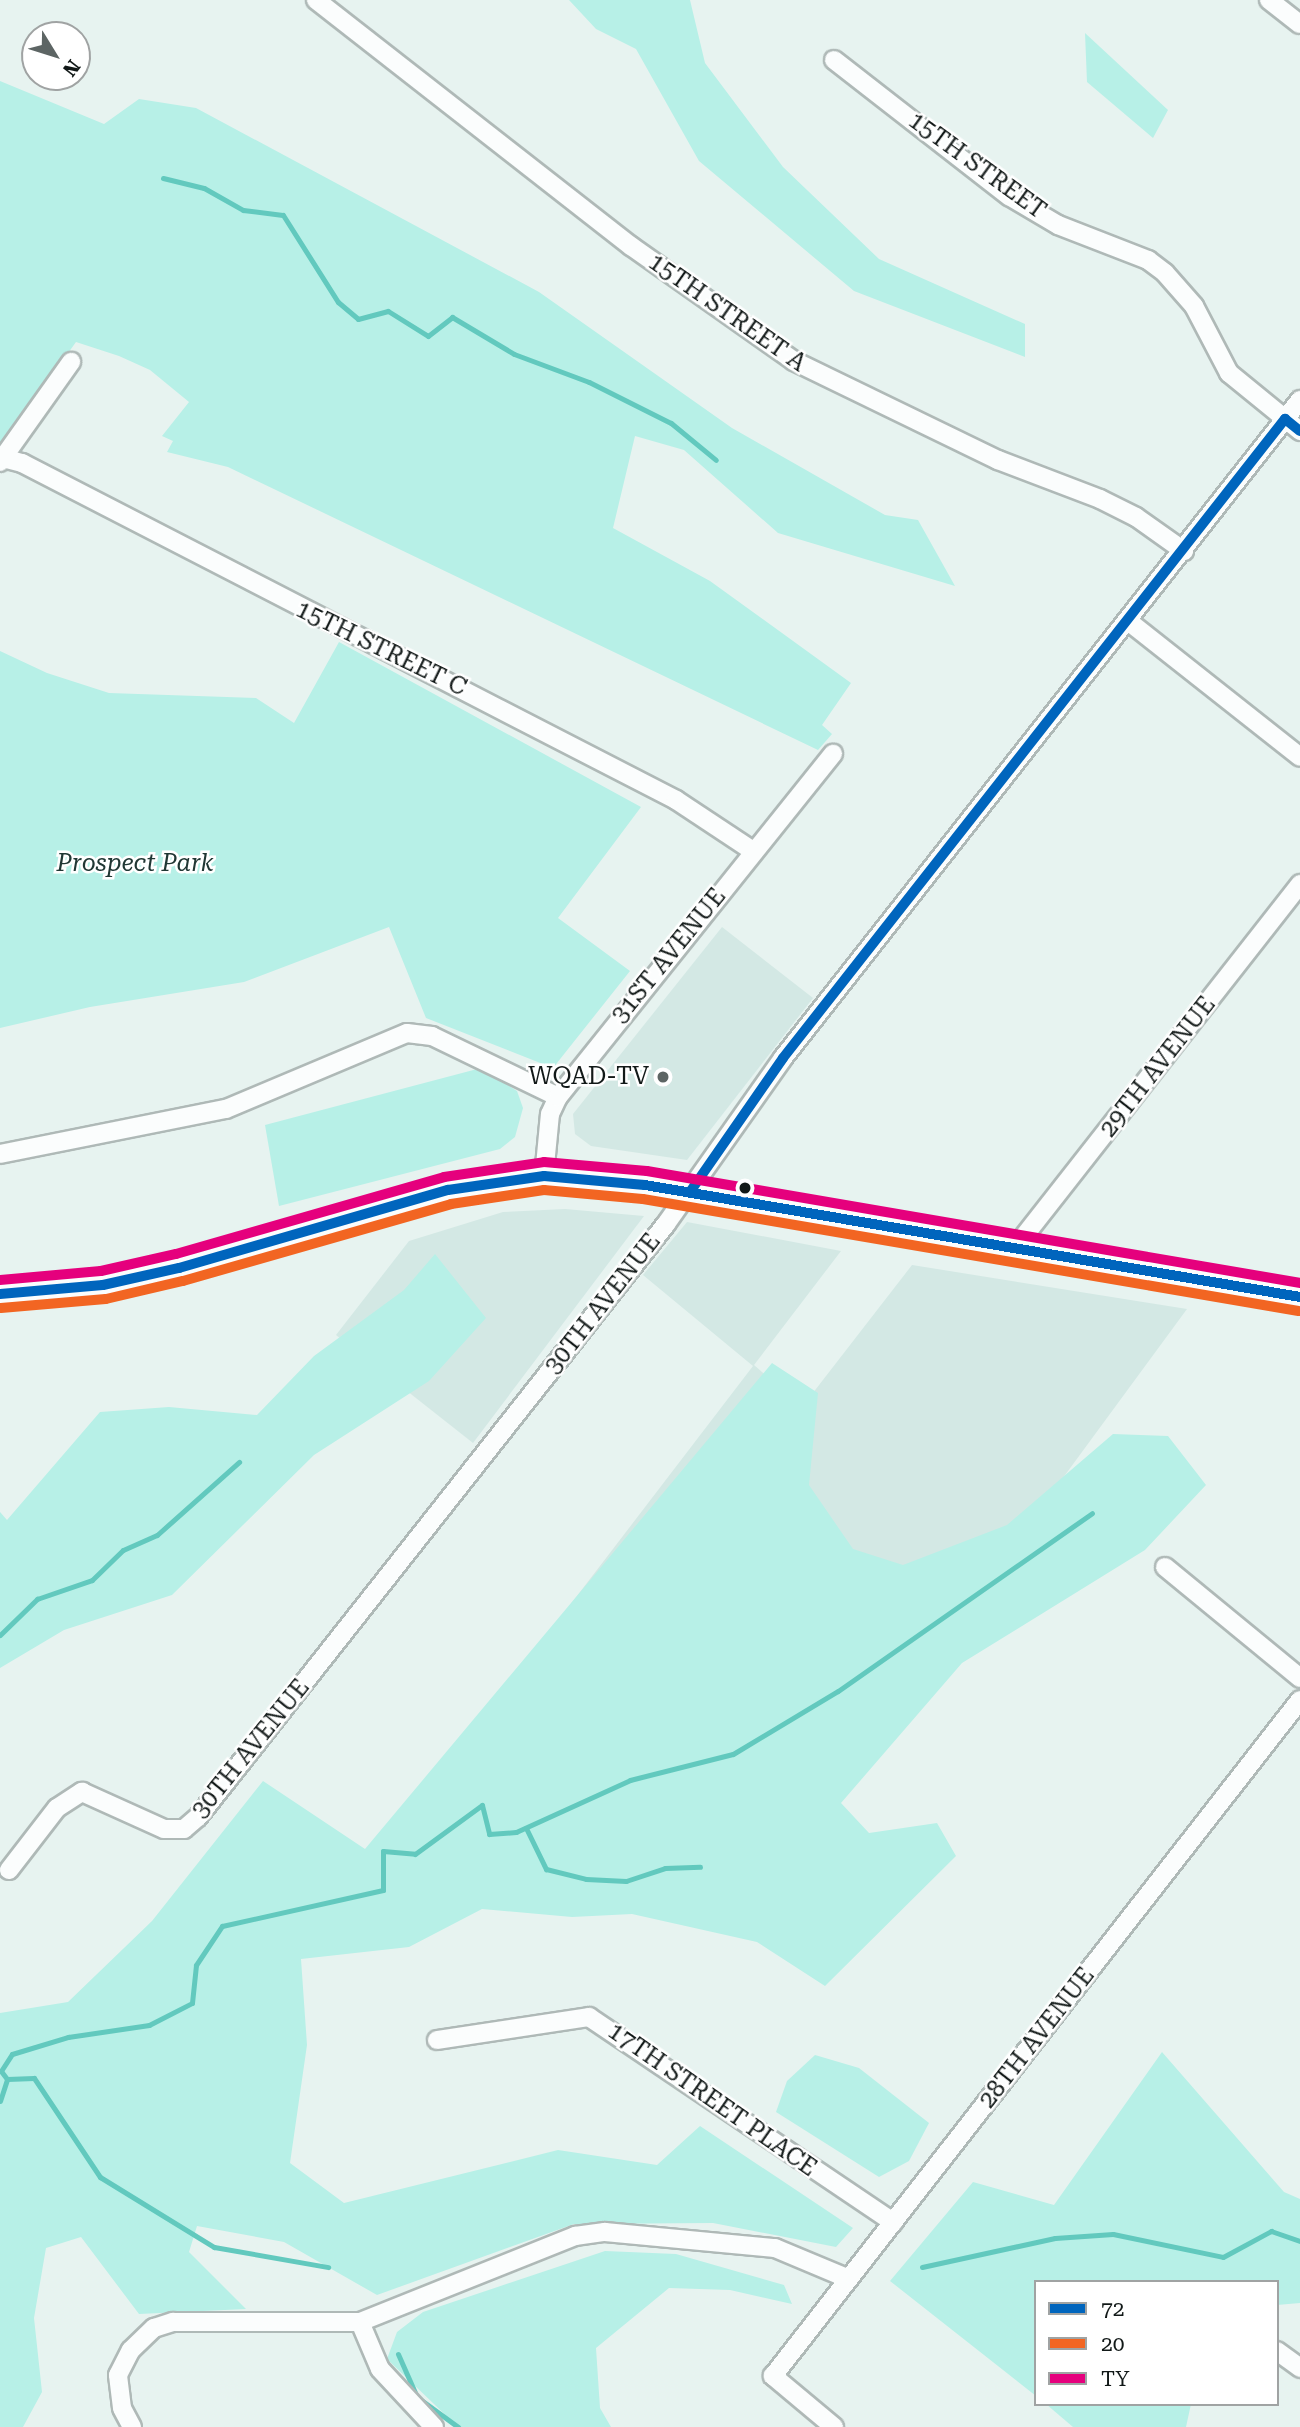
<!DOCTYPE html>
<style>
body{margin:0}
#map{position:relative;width:1300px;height:2427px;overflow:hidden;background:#e7f3f0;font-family:"Roboto Serif",serif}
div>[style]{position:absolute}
.built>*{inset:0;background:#d3e8e4}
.green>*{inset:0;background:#b7f0e7}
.stream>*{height:5px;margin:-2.5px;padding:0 2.5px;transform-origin:2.5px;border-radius:2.5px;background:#62c9be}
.roads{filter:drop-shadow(2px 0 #afb9b7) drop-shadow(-2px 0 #afb9b7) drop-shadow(0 2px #afb9b7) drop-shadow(0 -2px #afb9b7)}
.street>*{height:18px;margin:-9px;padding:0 9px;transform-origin:9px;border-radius:9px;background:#fbfdfd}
.secondary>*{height:26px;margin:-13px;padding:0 13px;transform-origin:13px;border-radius:13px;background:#fbfdfd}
.bus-1>*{height:10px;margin:-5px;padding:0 5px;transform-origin:5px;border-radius:5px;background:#0065bd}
.bus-2>*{height:10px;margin:-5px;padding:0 5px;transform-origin:5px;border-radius:5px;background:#f26522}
.bus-3>*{height:10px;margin:-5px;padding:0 5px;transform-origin:5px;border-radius:5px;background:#e5007d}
.dots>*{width:19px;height:19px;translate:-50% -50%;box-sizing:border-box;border:4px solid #fff;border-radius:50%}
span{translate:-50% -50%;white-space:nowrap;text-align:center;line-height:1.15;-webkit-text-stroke:5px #fff;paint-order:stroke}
.street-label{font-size:24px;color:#121918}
.park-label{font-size:24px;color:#203734;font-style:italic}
.poi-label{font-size:24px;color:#121918}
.right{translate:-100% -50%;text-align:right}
.legend{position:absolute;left:1034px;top:2280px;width:245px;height:126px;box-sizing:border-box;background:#fff;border:2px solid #a0a3a3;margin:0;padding:9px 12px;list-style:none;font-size:21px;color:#121918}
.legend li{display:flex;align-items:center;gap:14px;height:35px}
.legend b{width:35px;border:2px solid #a0a3a3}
.north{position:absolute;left:21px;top:21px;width:70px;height:70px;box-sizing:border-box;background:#fff;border:2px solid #a0a3a3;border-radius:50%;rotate:128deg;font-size:19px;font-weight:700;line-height:28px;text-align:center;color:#121918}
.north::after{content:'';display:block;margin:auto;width:24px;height:32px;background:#5d6564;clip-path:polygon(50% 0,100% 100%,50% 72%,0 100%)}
</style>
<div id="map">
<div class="built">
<div style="clip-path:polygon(722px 927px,813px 998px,687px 1160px,591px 1146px,575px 1134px,573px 1114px)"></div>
<div style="clip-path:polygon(565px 1209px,644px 1216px,473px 1443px,336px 1335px,409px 1241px,503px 1212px)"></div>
<div style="clip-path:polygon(687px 1222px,841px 1251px,754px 1365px,802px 1407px,912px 1265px,1187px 1309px,974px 1599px,479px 1724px,753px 1366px,643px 1275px)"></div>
</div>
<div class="green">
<div style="clip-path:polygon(569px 0,690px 0,705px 63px,783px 167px,879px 259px,1025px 324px,1025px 357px,854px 291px,699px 161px,636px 49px,596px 29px)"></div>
<div style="clip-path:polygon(1085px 33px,1168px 110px,1153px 138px,1087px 82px)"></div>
<div style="clip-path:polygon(0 81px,104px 124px,139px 99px,196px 108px,539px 292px,732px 428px,885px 515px,918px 520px,955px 586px,778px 533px,684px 450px,635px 436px,613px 528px,710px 581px,851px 683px,822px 725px,832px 734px,818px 750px,228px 467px,167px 452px,173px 441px,162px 436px,189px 402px,150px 370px,119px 356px,76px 342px,0 448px)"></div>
<div style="clip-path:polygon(339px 642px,641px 807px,558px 918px,630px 971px,553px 1068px,426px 1018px,389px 927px,244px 982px,90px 1007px,0 1028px,0 651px,47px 673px,109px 693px,256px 698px,294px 723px)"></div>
<div style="clip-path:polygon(481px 1068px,517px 1091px,523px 1108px,515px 1137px,500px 1149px,279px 1206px,265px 1125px)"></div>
<div style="clip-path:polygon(435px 1254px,486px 1318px,429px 1381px,314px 1455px,172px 1595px,64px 1630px,0 1668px,0 1512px,7px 1520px,100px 1412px,169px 1407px,257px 1415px,314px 1356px,404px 1290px)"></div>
<div style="clip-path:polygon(772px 1363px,818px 1393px,809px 1485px,853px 1549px,903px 1565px,1007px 1525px,1113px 1434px,1168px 1436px,1206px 1485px,1145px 1550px,962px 1663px,841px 1803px,869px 1833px,937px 1823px,956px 1856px,825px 1986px,757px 1942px,632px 1914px,572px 1917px,482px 1909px,409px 1947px,301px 1959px,307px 2045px,290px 2163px,344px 2203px,558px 2150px,657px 2165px,700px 2126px,853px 2228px,836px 2247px,713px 2223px,574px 2224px,377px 2295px,284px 2242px,197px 2226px,189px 2252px,246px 2309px,139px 2314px,81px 2237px,46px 2248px,34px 2318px,42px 2392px,23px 2427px,0 2427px,0 2013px,68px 2002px,152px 1921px,263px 1781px,365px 1849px)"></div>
<div style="clip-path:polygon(1162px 2052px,1284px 2192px,1300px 2199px,1300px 2303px,1277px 2305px,1277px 2282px,1036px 2282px,1036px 2396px,890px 2281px,973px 2182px,1054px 2205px)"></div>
<div style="clip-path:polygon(815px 2055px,859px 2068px,929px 2123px,909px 2161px,879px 2177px,776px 2112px,787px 2081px)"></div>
<div style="clip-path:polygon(605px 2251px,676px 2254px,784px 2285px,792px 2304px,730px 2290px,669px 2288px,596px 2348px,600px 2408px,611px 2427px,458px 2427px,387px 2359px,397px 2332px,423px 2312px)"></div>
<div style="clip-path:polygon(1046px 2404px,1191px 2404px,1186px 2427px,1073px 2427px)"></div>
</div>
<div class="stream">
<div style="left:163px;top:178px;width:42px;rotate:13.7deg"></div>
<div style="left:204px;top:188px;width:45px;rotate:29.4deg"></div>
<div style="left:243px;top:210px;width:40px;rotate:7.1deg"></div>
<div style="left:283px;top:215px;width:103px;rotate:57.7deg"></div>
<div style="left:338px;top:302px;width:26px;rotate:40deg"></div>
<div style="left:358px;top:319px;width:31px;rotate:-15deg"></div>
<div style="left:388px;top:311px;width:47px;rotate:32deg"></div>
<div style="left:428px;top:336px;width:31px;rotate:-38deg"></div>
<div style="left:452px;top:317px;width:72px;rotate:30.8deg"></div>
<div style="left:514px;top:354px;width:80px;rotate:20.5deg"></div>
<div style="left:589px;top:382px;width:92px;rotate:26.6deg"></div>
<div style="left:671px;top:423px;width:58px;rotate:39.4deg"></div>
<div style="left:0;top:1635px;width:52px;rotate:-44.2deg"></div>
<div style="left:37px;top:1599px;width:58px;rotate:-19.1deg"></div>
<div style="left:92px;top:1580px;width:43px;rotate:-44.1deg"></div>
<div style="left:123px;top:1550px;width:37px;rotate:-24deg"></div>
<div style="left:157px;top:1535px;width:110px;rotate:-41.7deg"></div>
<div style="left:526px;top:1828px;width:46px;rotate:64deg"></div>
<div style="left:546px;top:1869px;width:41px;rotate:14deg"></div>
<div style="left:586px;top:1879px;width:40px;rotate:2.9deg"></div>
<div style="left:626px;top:1881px;width:41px;rotate:-18.4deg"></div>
<div style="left:665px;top:1868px;width:35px;rotate:-2deg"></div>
<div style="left:7px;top:2079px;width:10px;rotate:-127deg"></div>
<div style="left:1px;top:2071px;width:20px;rotate:-57deg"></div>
<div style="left:12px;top:2054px;width:59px;rotate:-16.9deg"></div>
<div style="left:68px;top:2037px;width:82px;rotate:-8.4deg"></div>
<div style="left:149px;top:2025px;width:48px;rotate:-27.1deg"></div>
<div style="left:192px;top:2003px;width:38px;rotate:-84deg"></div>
<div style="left:196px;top:1965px;width:47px;rotate:-56.3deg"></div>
<div style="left:222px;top:1926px;width:165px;rotate:-12.6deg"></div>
<div style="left:383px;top:1890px;width:39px;rotate:-90deg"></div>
<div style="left:383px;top:1851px;width:32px;rotate:5deg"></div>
<div style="left:415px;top:1854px;width:83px;rotate:-36.2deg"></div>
<div style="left:482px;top:1805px;width:30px;rotate:76deg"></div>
<div style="left:489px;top:1834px;width:27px;rotate:-4deg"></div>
<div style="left:516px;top:1832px;width:125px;rotate:-24.5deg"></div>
<div style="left:630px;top:1780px;width:106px;rotate:-14.2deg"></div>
<div style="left:733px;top:1754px;width:122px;rotate:-31deg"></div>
<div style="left:838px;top:1691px;width:310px;rotate:-35deg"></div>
<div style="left:0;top:2101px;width:23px;rotate:-72deg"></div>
<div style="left:7px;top:2079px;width:27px;rotate:-2deg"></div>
<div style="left:34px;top:2078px;width:119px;rotate:56.3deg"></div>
<div style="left:100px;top:2177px;width:134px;rotate:31.6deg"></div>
<div style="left:214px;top:2247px;width:116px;rotate:10deg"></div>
<div style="left:922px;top:2267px;width:136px;rotate:-12.3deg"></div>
<div style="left:1055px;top:2238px;width:58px;rotate:-3.9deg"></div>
<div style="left:1113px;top:2234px;width:112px;rotate:11.8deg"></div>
<div style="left:1223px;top:2257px;width:55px;rotate:-28.4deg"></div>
<div style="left:1271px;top:2231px;width:31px;rotate:19deg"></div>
<div style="left:398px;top:2354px;width:47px;rotate:66.2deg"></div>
<div style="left:417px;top:2397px;width:51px;rotate:36.2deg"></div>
</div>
<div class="roads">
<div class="street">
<div style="left:316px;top:0;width:400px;rotate:38deg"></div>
<div style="left:631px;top:246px;width:199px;rotate:35.2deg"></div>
<div style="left:794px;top:361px;width:227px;rotate:25.9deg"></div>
<div style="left:998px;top:460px;width:109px;rotate:20.9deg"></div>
<div style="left:1100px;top:499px;width:40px;rotate:26.6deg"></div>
<div style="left:1136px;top:517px;width:59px;rotate:35.3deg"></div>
<div style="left:1269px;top:0;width:39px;rotate:38deg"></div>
<div style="left:834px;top:60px;width:222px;rotate:37.9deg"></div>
<div style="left:1009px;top:196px;width:57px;rotate:30.6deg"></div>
<div style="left:1058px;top:225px;width:97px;rotate:21.3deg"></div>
<div style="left:1148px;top:260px;width:21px;rotate:37deg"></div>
<div style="left:1165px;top:273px;width:44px;rotate:48.7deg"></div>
<div style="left:1194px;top:306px;width:76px;rotate:62.4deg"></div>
<div style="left:1229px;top:373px;width:92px;rotate:39.2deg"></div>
<div style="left:3px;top:458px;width:20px;rotate:15deg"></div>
<div style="left:22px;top:463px;width:736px;rotate:27.26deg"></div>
<div style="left:676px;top:800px;width:92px;rotate:33.5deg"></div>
<div style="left:0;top:462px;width:123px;rotate:-54.6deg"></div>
<div style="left:1128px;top:621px;width:219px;rotate:38.3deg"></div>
<div style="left:0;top:1154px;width:230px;rotate:-11.3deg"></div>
<div style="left:226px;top:1109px;width:196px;rotate:-22.8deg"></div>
<div style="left:407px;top:1033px;width:25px;rotate:7deg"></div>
<div style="left:432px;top:1036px;width:140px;rotate:25.8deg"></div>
<div style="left:544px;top:1176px;width:62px;rotate:-84.5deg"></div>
<div style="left:550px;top:1114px;width:19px;rotate:-65deg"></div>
<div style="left:558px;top:1097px;width:440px;rotate:-51.3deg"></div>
<div style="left:1014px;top:1249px;width:464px;rotate:-51.9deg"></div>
<div style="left:1165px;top:1567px;width:175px;rotate:39.4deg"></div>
<div style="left:9px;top:1870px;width:78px;rotate:-52.3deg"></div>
<div style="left:57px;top:1808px;width:30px;rotate:-33deg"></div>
<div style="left:82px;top:1792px;width:90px;rotate:24.3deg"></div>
<div style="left:164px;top:1829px;width:20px"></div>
<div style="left:184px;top:1829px;width:18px;rotate:-41deg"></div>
<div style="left:198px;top:1817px;width:755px;rotate:-51.72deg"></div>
<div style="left:666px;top:1224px;width:203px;rotate:-54.8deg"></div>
<div style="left:783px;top:1058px;width:837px;rotate:-51.84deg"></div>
<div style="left:437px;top:2040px;width:154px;rotate:-8.6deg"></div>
<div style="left:589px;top:2017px;width:367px;rotate:34deg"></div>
<div style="left:360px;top:2322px;width:51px;rotate:66.9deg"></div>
<div style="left:380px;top:2369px;width:79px;rotate:47deg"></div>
<div style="left:1277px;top:2351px;width:29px;rotate:36deg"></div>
<div style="left:132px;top:2427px;width:21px;rotate:-118deg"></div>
<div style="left:122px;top:2408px;width:33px;rotate:-97deg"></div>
<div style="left:118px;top:2375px;width:28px;rotate:-63deg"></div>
<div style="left:131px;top:2350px;width:32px;rotate:-44deg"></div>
<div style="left:154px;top:2328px;width:20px;rotate:-18deg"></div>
<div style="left:173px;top:2322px;width:187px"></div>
<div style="left:360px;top:2322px;width:232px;rotate:-21.8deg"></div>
<div style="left:575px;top:2236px;width:30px;rotate:-8deg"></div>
<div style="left:605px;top:2232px;width:171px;rotate:5.4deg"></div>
<div style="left:775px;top:2248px;width:80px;rotate:22.7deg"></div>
<div style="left:834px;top:2427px;width:80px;rotate:-140.1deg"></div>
<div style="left:773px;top:2376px;width:857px;rotate:-52.06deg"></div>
</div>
<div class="secondary">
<div style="left:0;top:1294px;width:103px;rotate:-5deg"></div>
<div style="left:103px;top:1285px;width:78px;rotate:-12.6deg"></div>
<div style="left:179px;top:1268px;width:280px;rotate:-16.2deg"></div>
<div style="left:448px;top:1190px;width:97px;rotate:-8.3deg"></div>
<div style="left:544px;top:1176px;width:101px;rotate:5.1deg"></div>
<div style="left:645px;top:1185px;width:665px;rotate:9.7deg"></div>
</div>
</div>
<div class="bus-1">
<div style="left:690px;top:1192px;width:163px;rotate:-55.2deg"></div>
<div style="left:783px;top:1058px;width:813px;rotate:-51.85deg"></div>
<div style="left:1285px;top:419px;width:19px;rotate:39deg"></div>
<div style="left:0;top:1294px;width:103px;rotate:-5deg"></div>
<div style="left:103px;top:1285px;width:78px;rotate:-12.6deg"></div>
<div style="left:179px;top:1268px;width:280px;rotate:-16.2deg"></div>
<div style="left:448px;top:1190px;width:97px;rotate:-8.3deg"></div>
<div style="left:544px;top:1176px;width:101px;rotate:5.1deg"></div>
<div style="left:645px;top:1185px;width:665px;rotate:9.7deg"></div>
</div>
<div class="bus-2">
<div style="left:1px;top:1308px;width:105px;rotate:-4.9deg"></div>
<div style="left:106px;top:1299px;width:79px;rotate:-13.2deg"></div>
<div style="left:183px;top:1281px;width:279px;rotate:-16deg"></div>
<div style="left:451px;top:1204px;width:94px;rotate:-8.6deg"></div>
<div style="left:544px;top:1190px;width:99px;rotate:5.2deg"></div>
<div style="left:643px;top:1199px;width:665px;rotate:9.7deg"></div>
</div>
<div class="bus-3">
<div style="left:0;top:1280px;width:101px;rotate:-5.1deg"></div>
<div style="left:101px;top:1271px;width:77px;rotate:-12.8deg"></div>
<div style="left:176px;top:1254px;width:279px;rotate:-16deg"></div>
<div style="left:444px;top:1177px;width:101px;rotate:-8.5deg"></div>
<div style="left:544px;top:1162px;width:103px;rotate:5deg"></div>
<div style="left:647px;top:1171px;width:663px;rotate:9.73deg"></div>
</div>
<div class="dots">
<div style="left:663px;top:1077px;background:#5d6564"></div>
<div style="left:745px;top:1188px;background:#121918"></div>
</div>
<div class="street-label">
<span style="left:977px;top:166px;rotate:36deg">15TH STREET</span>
<span style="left:727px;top:313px;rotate:35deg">15TH STREET A</span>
<span style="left:381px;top:649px;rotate:26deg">15TH STREET C</span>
<span style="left:669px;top:956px;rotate:-51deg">31ST AVENUE</span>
<span style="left:1158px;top:1067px;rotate:-52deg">29TH AVENUE</span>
<span style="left:603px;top:1304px;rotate:-52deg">30TH AVENUE</span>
<span style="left:251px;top:1749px;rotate:-51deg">30TH AVENUE</span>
<span style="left:1037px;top:2038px;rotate:-52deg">28TH AVENUE</span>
<span style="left:712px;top:2100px;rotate:35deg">17TH STREET PLACE</span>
</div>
<div class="park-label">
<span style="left:135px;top:864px">Prospect Park</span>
</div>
<div class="poi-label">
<span class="right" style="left:649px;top:1077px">WQAD-TV</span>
</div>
<ul class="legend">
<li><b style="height:9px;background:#0065bd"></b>72</li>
<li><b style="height:9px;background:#f26522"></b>20</li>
<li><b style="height:9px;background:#e5007d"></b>TY</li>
</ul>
<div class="north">N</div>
</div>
